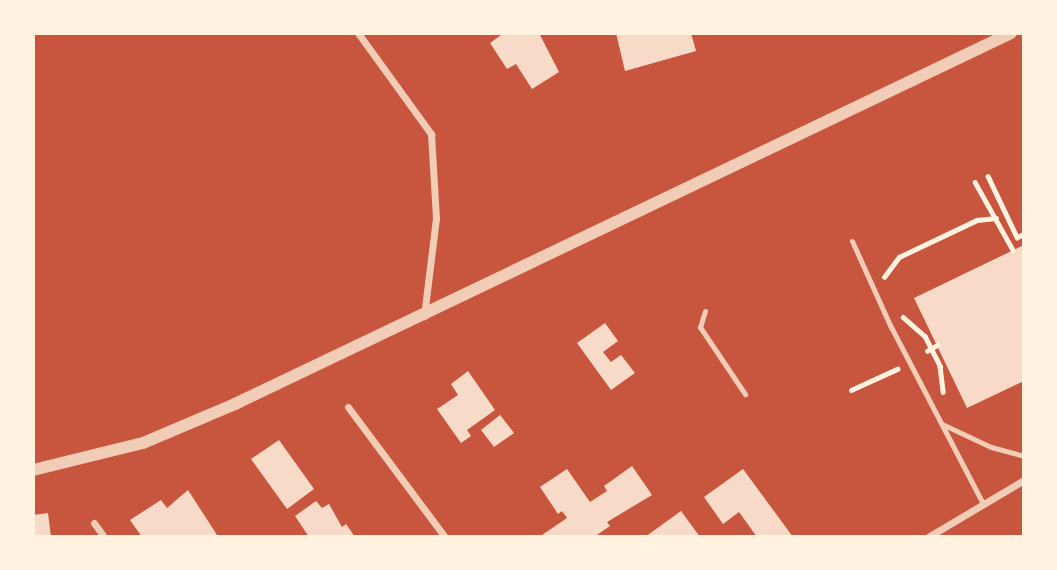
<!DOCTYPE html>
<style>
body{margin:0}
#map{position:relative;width:1057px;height:570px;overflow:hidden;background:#c8553d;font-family:Poppins,sans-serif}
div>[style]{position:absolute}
.building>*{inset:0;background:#f7dbc8}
.path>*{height:4.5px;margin:-2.25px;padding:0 2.25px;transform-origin:2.25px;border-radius:2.25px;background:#fff3e0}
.service>*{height:5px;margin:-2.5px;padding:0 2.5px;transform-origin:2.5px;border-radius:2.5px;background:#f1ccb7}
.minor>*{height:7px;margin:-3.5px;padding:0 3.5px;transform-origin:3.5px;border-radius:3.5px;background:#f1ccb7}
.tertiary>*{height:12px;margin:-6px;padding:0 6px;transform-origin:6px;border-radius:6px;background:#f1ccb7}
span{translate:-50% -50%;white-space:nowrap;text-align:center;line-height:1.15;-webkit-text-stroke:5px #fff3e0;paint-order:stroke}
.frame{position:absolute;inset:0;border:35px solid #fff3e0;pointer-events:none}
</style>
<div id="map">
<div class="building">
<div style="clip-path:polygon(504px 33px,539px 33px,559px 72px,532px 89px,516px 64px,507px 69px,490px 43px)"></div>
<div style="clip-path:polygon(616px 33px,691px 33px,696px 51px,625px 71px)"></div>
<div style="clip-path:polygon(1024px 245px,1024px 381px,967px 408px,914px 298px)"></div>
<div style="clip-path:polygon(605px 323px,618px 341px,603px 352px,611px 362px,621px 355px,635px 373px,611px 390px,577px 343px)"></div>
<div style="clip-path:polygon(468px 371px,495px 410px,467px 430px,471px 436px,461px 443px,437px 409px,458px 395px,451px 384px)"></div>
<div style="clip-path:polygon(500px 415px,514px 433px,494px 447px,481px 430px)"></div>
<div style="clip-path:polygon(279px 440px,314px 489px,287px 509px,251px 459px)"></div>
<div style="clip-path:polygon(632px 466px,652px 495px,607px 522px,610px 526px,594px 537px,539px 537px,567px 518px,562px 511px,558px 514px,540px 487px,567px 469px,590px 502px,607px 491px,604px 486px)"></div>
<div style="clip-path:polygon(743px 469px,793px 537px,757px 537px,739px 512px,723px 524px,704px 497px)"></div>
<div style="clip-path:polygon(188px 490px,217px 535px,142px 537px,130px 520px,161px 500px,167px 508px)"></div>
<div style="clip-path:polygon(316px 501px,322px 508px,329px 504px,342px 527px,346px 524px,355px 537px,309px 537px,295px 516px)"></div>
<div style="clip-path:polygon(681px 511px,700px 537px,645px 537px)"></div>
<div style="clip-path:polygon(48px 513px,51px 537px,33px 537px,33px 515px)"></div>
</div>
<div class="path">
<div style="left:988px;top:176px;width:68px;rotate:64.6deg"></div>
<div style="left:1017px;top:237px;width:8px;rotate:-23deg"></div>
<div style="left:975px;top:182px;width:78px;rotate:60.8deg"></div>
<div style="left:884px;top:277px;width:25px;rotate:-53deg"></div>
<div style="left:899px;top:257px;width:86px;rotate:-25.4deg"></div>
<div style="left:977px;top:220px;width:19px;rotate:-6deg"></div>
<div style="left:903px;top:317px;width:29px;rotate:41deg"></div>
<div style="left:925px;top:336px;width:34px;rotate:63deg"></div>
<div style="left:940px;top:366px;width:26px;rotate:83deg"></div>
<div style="left:927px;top:351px;width:12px;rotate:-31deg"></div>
<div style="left:851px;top:390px;width:51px;rotate:-24.5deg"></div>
</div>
<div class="service">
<div style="left:852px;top:241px;width:92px;rotate:65.7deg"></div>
<div style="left:890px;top:325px;width:199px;rotate:62.5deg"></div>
<div style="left:705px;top:311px;width:17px;rotate:107deg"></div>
<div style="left:700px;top:327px;width:81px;rotate:56.1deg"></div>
<div style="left:942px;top:424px;width:54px;rotate:25.1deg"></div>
<div style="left:991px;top:447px;width:34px;rotate:15deg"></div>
</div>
<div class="minor">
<div style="left:358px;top:33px;width:125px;rotate:54.1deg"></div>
<div style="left:431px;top:134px;width:84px;rotate:86.6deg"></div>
<div style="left:436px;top:218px;width:99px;rotate:97deg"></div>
<div style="left:348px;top:407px;width:162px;rotate:53.3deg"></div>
<div style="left:94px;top:523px;width:17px;rotate:54deg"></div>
<div style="left:928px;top:537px;width:112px;rotate:-30.7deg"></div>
</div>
<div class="tertiary">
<div style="left:33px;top:470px;width:113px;rotate:-13.8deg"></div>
<div style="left:143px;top:443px;width:100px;rotate:-23deg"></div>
<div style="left:235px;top:404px;width:860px;rotate:-25.55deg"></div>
</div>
<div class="frame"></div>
</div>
